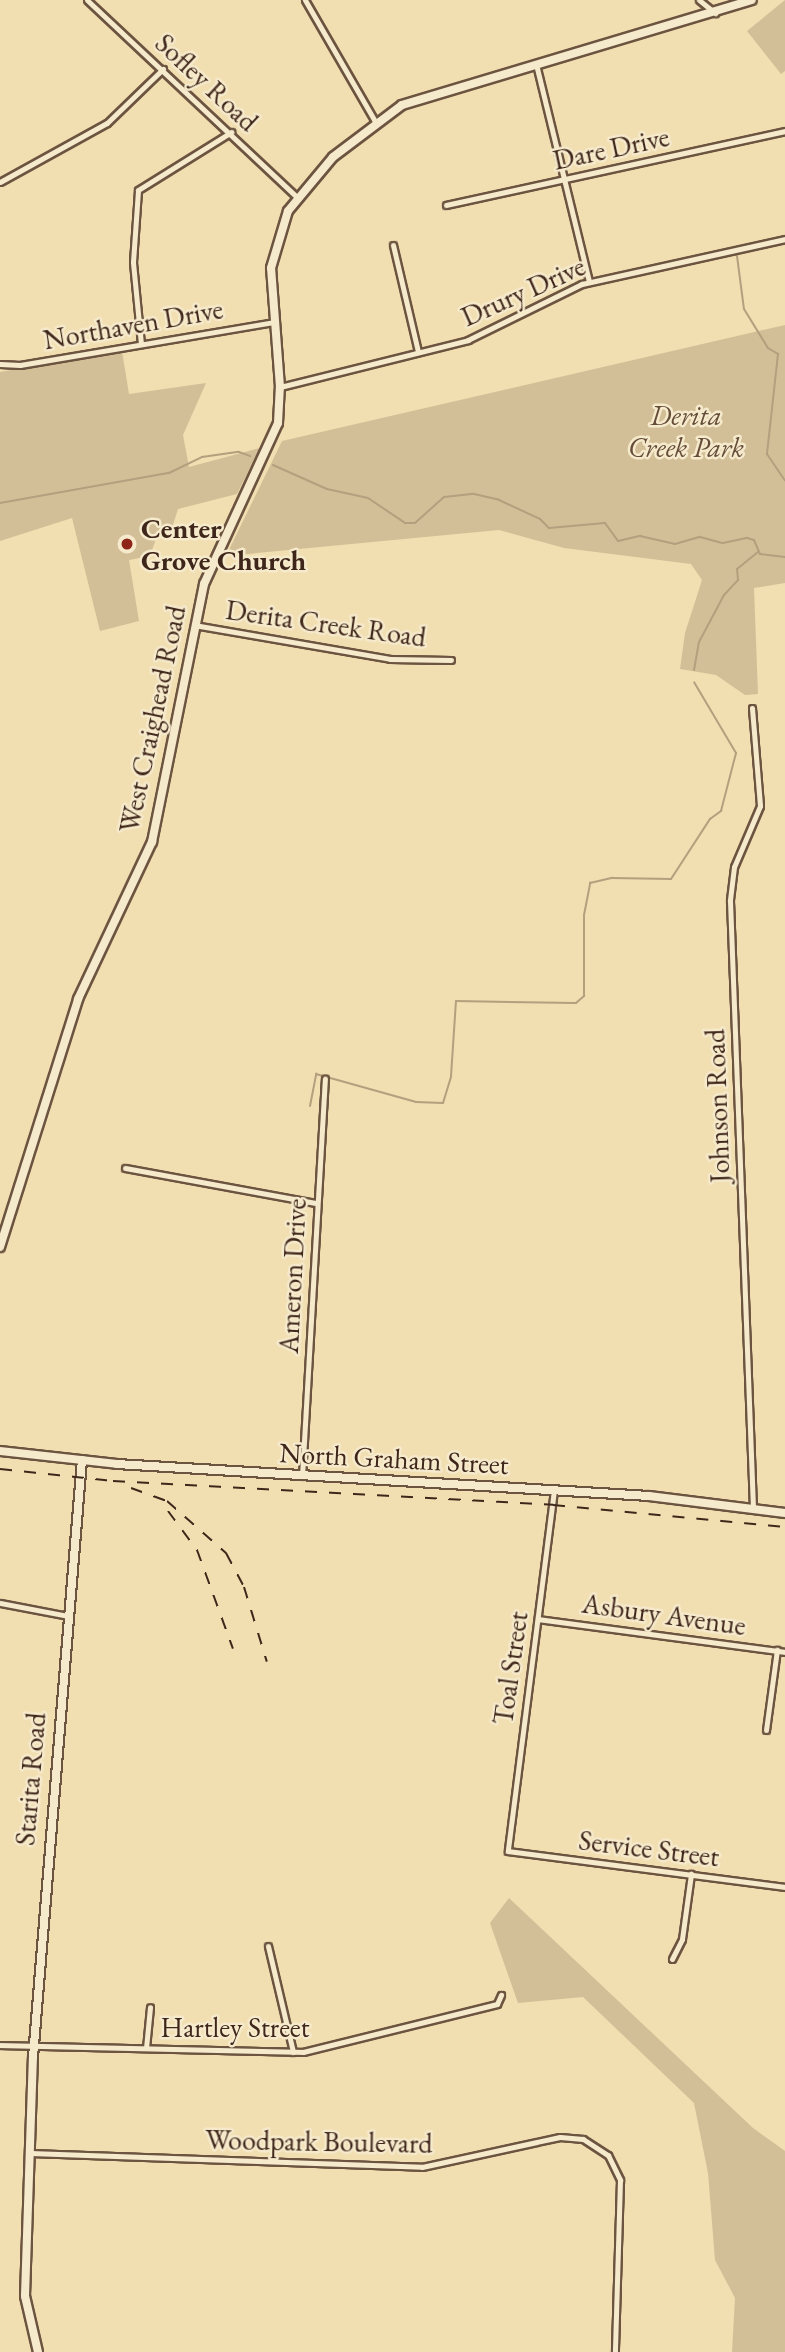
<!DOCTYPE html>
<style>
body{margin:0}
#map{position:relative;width:785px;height:2352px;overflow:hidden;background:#f1deb1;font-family:"EB Garamond",serif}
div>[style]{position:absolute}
.green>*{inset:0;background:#d3bf97}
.stream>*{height:2px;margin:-1px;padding:0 1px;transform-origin:1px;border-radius:1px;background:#b49f7e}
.roads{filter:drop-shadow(2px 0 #6c5440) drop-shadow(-2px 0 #6c5440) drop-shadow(0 2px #6c5440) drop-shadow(0 -2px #6c5440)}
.street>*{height:5px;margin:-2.5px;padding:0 2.5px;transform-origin:2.5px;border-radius:2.5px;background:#f6eacc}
.secondary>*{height:8px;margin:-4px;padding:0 4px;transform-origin:4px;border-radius:4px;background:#f6eacc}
.rail>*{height:2px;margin-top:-1px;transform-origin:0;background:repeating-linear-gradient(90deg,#3f261a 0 12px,transparent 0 24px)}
.dots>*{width:19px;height:19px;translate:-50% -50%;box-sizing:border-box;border:4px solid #f6eacc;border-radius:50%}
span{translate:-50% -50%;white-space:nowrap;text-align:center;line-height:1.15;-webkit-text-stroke:5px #f6eacc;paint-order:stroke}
.street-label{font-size:28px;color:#3f261a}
.park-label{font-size:28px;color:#644c39;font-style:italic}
.poi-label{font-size:28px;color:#3f261a;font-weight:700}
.left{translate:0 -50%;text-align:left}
</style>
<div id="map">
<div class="green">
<div style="clip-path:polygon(785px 0,785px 71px,781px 74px,747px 31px)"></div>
<div style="clip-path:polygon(785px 325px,785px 583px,754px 588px,758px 694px,745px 695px,716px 675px,680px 669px,685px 633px,702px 580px,691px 564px,564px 548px,499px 530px,226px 556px,282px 441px)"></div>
<div style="clip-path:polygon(122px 351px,129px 394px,206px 383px,183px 435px,189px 467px,260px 448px,237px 494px,178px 509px,172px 528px,159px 530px,150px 556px,129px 560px,139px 621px,100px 631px,72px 518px,0 541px,0 372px)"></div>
<div style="clip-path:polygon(509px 1898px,753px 2128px,785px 2151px,785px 2352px,732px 2352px,735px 2298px,715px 2260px,708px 2173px,694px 2103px,583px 1997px,518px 2003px,490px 1923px)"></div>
</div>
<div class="stream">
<div style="left:737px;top:256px;width:53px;rotate:82.5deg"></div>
<div style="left:744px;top:309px;width:46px;rotate:58.4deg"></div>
<div style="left:768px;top:348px;width:12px;rotate:31deg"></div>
<div style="left:778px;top:354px;width:101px;rotate:96.3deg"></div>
<div style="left:767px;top:454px;width:32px;rotate:56deg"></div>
<div style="left:273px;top:465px;width:59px;rotate:24deg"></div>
<div style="left:327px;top:489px;width:42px;rotate:12.4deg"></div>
<div style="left:368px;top:498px;width:45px;rotate:34deg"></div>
<div style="left:405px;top:523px;width:10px"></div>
<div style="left:415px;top:523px;width:39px;rotate:-42deg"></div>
<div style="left:444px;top:497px;width:30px;rotate:-6deg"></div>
<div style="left:474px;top:494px;width:26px;rotate:13deg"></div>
<div style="left:499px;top:500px;width:45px;rotate:24.9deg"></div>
<div style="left:540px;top:519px;width:13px;rotate:45deg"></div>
<div style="left:549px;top:528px;width:56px;rotate:-5.1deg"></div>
<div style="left:605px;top:523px;width:22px;rotate:54deg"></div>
<div style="left:618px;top:541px;width:23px;rotate:-13deg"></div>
<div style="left:640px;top:536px;width:36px;rotate:13deg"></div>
<div style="left:675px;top:544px;width:26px;rotate:-16deg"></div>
<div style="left:700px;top:537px;width:24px;rotate:15deg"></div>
<div style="left:723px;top:543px;width:25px;rotate:-12deg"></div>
<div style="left:747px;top:538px;width:7px;rotate:16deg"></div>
<div style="left:754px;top:540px;width:15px;rotate:67deg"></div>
<div style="left:760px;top:554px;width:25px;rotate:7deg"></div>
<div style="left:0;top:503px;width:172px;rotate:-10.1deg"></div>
<div style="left:169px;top:473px;width:37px;rotate:-26deg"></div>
<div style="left:202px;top:457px;width:37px;rotate:-8deg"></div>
<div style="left:239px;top:452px;width:12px;rotate:20deg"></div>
<div style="left:694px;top:670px;width:28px;rotate:-80deg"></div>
<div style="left:699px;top:642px;width:53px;rotate:-62deg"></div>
<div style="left:724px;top:595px;width:21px;rotate:-47deg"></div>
<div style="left:738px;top:580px;width:11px;rotate:-95deg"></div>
<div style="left:737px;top:569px;width:27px;rotate:-39deg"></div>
<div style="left:310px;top:1106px;width:33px;rotate:-79deg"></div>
<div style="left:316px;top:1074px;width:104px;rotate:15.6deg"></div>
<div style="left:416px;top:1102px;width:27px;rotate:2deg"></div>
<div style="left:443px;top:1103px;width:28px;rotate:-73deg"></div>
<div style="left:451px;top:1076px;width:75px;rotate:-86.2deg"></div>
<div style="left:456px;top:1001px;width:120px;rotate:1deg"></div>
<div style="left:576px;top:1003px;width:11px;rotate:-41deg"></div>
<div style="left:584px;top:996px;width:81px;rotate:-90deg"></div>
<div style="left:584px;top:915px;width:33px;rotate:-79deg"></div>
<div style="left:590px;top:883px;width:23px;rotate:-13deg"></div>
<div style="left:612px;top:878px;width:59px;rotate:1deg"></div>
<div style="left:671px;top:879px;width:72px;rotate:-57deg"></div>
<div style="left:710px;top:819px;width:14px;rotate:-36deg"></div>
<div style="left:721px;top:811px;width:60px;rotate:-75.5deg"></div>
<div style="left:736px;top:753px;width:82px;rotate:-120.6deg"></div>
</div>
<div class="roads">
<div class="street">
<div style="left:87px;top:0;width:288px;rotate:43.2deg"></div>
<div style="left:305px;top:0;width:140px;rotate:60deg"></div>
<div style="left:699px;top:0;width:21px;rotate:39deg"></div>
<div style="left:536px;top:64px;width:224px;rotate:76.3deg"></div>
<div style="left:0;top:182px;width:122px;rotate:-28.9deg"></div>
<div style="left:107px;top:123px;width:78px;rotate:-44deg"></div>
<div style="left:446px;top:205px;width:347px;rotate:-12.3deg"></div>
<div style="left:393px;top:245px;width:110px;rotate:76.8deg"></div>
<div style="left:141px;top:344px;width:82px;rotate:-95.6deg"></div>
<div style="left:133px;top:262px;width:72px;rotate:-86deg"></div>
<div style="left:138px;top:190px;width:110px;rotate:-31.9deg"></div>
<div style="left:0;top:364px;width:20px;rotate:3deg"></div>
<div style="left:20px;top:365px;width:257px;rotate:-9.6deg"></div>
<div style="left:280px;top:387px;width:194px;rotate:-14deg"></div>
<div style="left:468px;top:340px;width:127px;rotate:-26.2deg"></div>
<div style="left:582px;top:284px;width:208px;rotate:-12.5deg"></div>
<div style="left:194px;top:625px;width:199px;rotate:9.8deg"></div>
<div style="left:390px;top:659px;width:61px;rotate:0.9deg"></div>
<div style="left:752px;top:708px;width:98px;rotate:85.3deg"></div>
<div style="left:760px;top:806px;width:66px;rotate:113.1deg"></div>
<div style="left:734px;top:867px;width:34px;rotate:97deg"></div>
<div style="left:730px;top:901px;width:608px;rotate:87.83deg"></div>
<div style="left:125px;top:1168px;width:194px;rotate:10.4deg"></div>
<div style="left:302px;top:1476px;width:398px;rotate:-86.7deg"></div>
<div style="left:554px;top:1490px;width:364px;rotate:97.3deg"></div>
<div style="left:508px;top:1851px;width:279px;rotate:7.4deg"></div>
<div style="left:0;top:1603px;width:69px;rotate:10.8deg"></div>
<div style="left:538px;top:1619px;width:249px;rotate:7.6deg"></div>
<div style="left:766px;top:1730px;width:81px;rotate:-82.2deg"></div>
<div style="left:268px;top:1946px;width:109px;rotate:76.7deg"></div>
<div style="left:672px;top:1959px;width:22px;rotate:-63deg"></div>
<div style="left:682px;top:1939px;width:66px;rotate:-82.1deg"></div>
<div style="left:0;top:2045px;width:303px;rotate:1.3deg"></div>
<div style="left:303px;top:2052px;width:200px;rotate:-13.9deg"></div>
<div style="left:497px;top:2004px;width:10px;rotate:-66deg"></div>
<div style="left:146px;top:2048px;width:41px;rotate:-84.4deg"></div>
<div style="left:30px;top:2153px;width:392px;rotate:2deg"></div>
<div style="left:422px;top:2167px;width:141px;rotate:-12.3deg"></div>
<div style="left:560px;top:2137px;width:23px;rotate:5deg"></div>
<div style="left:583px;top:2139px;width:30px;rotate:33deg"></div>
<div style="left:608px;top:2155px;width:28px;rotate:64deg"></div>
<div style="left:620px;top:2180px;width:172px;rotate:91.7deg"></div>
</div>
<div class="secondary">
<div style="left:0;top:1247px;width:260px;rotate:-72.5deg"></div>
<div style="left:78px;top:999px;width:174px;rotate:-64.8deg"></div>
<div style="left:152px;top:842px;width:263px;rotate:-78.6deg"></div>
<div style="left:204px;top:584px;width:177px;rotate:-65.3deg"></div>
<div style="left:278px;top:423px;width:36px;rotate:-87deg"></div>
<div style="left:280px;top:387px;width:119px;rotate:-94.3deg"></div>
<div style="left:271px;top:268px;width:59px;rotate:-73.4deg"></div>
<div style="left:288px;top:211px;width:70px;rotate:-50.2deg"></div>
<div style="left:333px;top:157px;width:86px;rotate:-37deg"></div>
<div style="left:402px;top:105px;width:365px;rotate:-16.7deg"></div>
<div style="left:0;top:1451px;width:118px;rotate:6.3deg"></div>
<div style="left:117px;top:1464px;width:533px;rotate:3.44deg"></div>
<div style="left:649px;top:1496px;width:137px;rotate:7.1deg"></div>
<div style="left:38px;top:2352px;width:57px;rotate:-103.1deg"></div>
<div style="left:25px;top:2296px;width:239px;rotate:-88.1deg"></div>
<div style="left:33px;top:2057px;width:599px;rotate:-85.31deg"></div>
</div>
</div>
<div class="rail">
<div style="left:0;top:1469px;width:114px;rotate:6.1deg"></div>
<div style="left:113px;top:1481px;width:441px;rotate:3.1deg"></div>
<div style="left:553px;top:1505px;width:233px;rotate:5.4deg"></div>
<div style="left:131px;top:1488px;width:38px;rotate:20deg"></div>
<div style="left:167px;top:1501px;width:79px;rotate:41.4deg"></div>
<div style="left:226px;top:1553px;width:38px;rotate:62deg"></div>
<div style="left:244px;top:1587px;width:78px;rotate:73deg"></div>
<div style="left:168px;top:1511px;width:49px;rotate:53.4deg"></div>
<div style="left:197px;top:1550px;width:105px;rotate:70deg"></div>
</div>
<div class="dots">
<div style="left:127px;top:544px;background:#8f2418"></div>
</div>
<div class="street-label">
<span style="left:207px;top:82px;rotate:43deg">Sofley Road</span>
<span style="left:611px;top:148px;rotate:-12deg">Dare Drive</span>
<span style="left:523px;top:291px;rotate:-24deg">Drury Drive</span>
<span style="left:133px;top:324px;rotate:-10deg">Northaven Drive</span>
<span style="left:326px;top:623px;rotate:8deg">Derita Creek Road</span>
<span style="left:152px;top:719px;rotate:-78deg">West Craighead Road</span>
<span style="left:717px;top:1106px;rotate:-92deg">Johnson Road</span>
<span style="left:292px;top:1276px;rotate:-87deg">Ameron Drive</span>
<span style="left:394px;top:1458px;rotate:3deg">North Graham Street</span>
<span style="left:664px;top:1614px;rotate:8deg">Asbury Avenue</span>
<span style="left:510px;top:1668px;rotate:-82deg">Toal Street</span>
<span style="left:30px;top:1779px;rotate:-85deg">Starita Road</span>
<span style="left:649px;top:1848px;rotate:7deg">Service Street</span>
<span style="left:235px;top:2027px">Hartley Street</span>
<span style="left:319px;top:2141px;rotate:1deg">Woodpark Boulevard</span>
</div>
<div class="park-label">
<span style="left:686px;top:431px">Derita<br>Creek Park</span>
</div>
<div class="poi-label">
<span class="left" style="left:141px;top:544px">Center<br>Grove Church</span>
</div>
</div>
